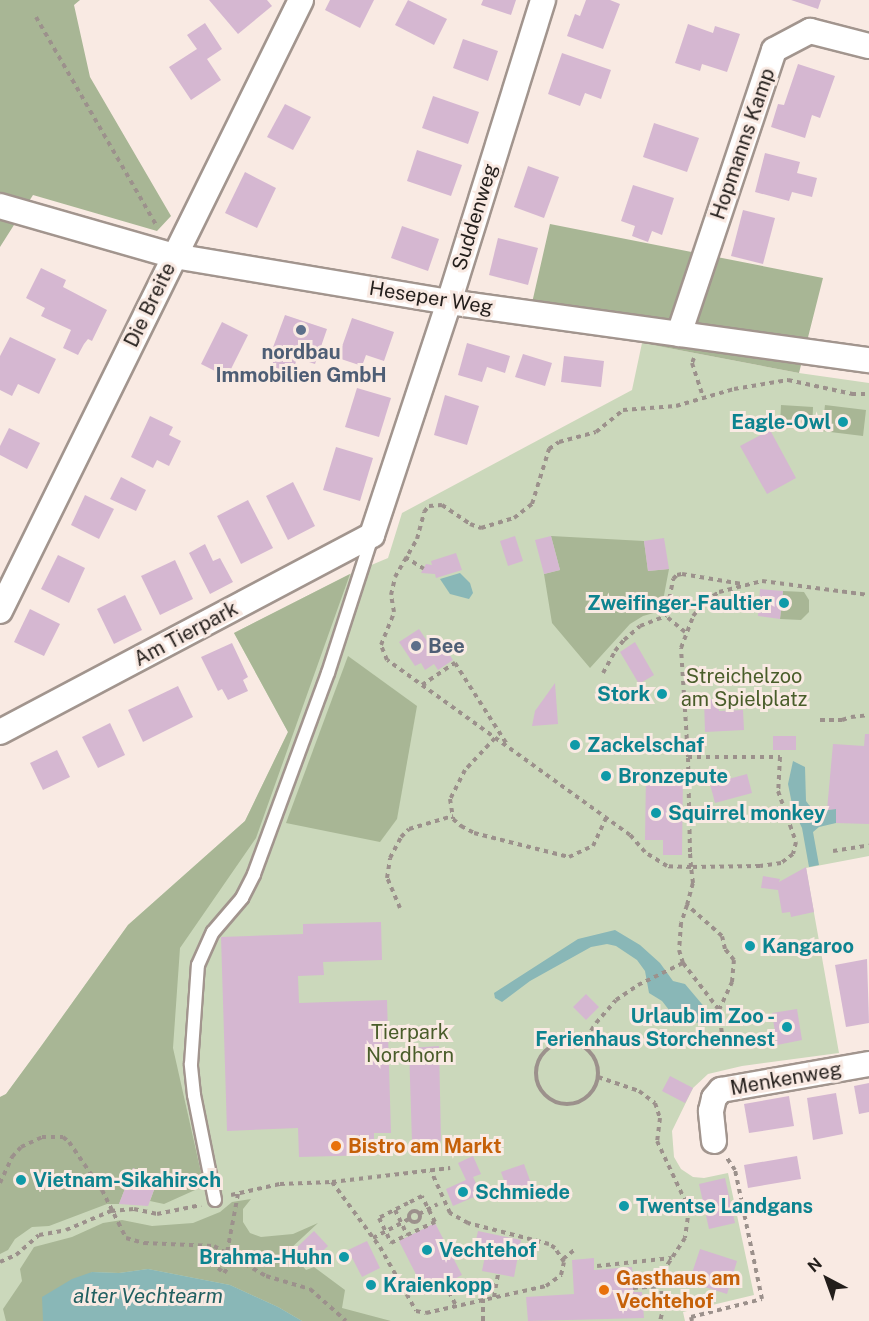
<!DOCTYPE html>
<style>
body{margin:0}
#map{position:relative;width:869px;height:1321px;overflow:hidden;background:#f9eae3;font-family:"Public Sans",sans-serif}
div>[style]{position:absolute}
.green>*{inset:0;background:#cbd8bb}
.forest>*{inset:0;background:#a8b695}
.water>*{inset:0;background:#89b7b7}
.building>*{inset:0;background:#d5b7d1}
.path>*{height:4px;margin-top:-2px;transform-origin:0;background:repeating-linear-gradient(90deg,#9c918c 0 4.5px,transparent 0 9px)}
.path>.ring{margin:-2px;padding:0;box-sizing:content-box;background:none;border:4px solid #9c918c;border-radius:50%}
.roads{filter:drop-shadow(2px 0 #a2958e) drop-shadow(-2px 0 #a2958e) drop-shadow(0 2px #a2958e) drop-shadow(0 -2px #a2958e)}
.service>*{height:12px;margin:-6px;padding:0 6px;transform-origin:6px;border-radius:6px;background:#fff}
.minor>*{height:24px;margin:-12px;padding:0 12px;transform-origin:12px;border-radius:12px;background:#fff}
.dots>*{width:16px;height:16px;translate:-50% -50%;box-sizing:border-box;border:3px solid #f9eae3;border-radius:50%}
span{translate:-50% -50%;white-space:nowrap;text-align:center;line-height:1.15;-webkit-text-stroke:6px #f9eae3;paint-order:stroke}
.street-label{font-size:20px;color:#231e1b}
.service-label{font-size:20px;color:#4e5e75;font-weight:700}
.left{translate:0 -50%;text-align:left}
.culture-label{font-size:20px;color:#0d838f;font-weight:700}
.right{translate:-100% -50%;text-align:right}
.park-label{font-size:20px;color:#495d2a}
.food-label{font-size:20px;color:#c56008;font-weight:700}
.water-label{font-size:21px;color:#216061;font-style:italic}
.north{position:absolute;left:797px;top:1249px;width:60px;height:60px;-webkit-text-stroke:4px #f9eae3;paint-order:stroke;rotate:319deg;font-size:16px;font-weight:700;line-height:24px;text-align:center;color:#231e1b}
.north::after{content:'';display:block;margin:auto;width:21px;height:27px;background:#231e1b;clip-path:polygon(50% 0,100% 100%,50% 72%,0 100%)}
</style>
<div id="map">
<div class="green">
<div style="clip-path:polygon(642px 343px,799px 373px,869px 383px,869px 856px,806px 868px,839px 1053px,742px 1066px,708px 1074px,693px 1088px,672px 1131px,674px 1157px,681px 1169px,693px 1177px,704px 1178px,728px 1173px,754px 1295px,683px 1312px,685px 1321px,0 1321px,0 1097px,6px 1094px,42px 1045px,128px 925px,245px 821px,288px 732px,234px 633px,350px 574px,388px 558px,402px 513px,632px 390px)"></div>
</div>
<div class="forest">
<div style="clip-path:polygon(0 0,80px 0,74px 5px,90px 77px,171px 216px,157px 231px,33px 195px,0 247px)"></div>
<div style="clip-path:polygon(550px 224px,823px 278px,799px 373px,642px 343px,645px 320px,532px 303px)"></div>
<div style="clip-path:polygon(781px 405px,813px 407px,812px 429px,780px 426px)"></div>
<div style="clip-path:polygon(825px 405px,866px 410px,863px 436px,822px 431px)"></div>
<div style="clip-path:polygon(551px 536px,644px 541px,648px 571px,669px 569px,661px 611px,643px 616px,630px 624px,590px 668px,552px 623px,544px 574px,560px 570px)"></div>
<div style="clip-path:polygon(350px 574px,256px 838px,180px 948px,173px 1048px,204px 1186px,164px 1204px,150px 1201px,158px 1179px,133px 1168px,119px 1204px,107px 1204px,49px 1226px,32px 1227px,15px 1239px,8px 1250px,0 1254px,0 1097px,6px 1094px,42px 1045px,128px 925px,245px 821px,288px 732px,234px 633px)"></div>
<div style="clip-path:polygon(783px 591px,804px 592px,809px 600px,809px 612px,801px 620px,780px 619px)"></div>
<div style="clip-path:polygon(348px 656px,417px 706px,397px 819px,380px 842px,286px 823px)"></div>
<div style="clip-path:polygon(251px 1199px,243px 1209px,243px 1222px,250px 1233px,261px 1237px,293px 1234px,318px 1223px,289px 1250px,306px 1270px,314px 1267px,345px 1290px,342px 1308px,391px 1321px,302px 1321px,278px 1307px,230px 1285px,148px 1269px,119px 1273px,92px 1272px,43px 1321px,6px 1321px,3px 1309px,22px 1281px,20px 1269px,34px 1247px,72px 1237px,103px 1223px,122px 1220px,152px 1226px,193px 1223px,220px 1212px,232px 1202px)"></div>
</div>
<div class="water">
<div style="clip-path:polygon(460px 573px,470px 583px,473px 593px,469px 599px,450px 594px,440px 579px)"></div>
<div style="clip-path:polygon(793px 761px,805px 767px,806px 801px,809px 805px,815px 810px,836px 809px,836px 823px,819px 827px,813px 832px,819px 865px,809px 867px,802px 828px,793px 809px,788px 784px)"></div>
<div style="clip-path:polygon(615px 930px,640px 945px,660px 963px,673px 981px,685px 984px,712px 1016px,705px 1022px,680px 1024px,662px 1001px,649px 993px,645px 971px,637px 960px,616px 946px,607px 944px,591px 947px,530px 981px,502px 1002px,495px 998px,494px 993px,578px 939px)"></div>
<div style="clip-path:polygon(148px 1269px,230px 1285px,278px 1307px,302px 1321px,43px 1321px,42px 1297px,72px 1279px,92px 1272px,119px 1273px)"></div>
</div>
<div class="building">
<div style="clip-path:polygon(209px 0,267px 0,272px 6px,238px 34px)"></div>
<div style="clip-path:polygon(330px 0,374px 0,360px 28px,325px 10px)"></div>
<div style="clip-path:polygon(408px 0,447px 19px,434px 45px,395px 25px)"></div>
<div style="clip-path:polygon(483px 0,516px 0,511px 15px,481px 5px)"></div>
<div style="clip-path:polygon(586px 0,610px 0,620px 4px,603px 49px,567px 36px,575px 14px,580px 16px)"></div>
<div style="clip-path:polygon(791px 0,821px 0,818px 9px)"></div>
<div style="clip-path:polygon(205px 23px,222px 49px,207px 59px,221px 80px,191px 100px,169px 67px,197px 49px,187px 35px)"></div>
<div style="clip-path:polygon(688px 24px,713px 33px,715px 26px,740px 34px,727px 72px,702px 64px,700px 71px,675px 63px)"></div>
<div style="clip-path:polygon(463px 39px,498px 51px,488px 81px,453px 68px)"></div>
<div style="clip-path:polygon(562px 53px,611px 70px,601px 99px,585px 93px,580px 106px,548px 94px)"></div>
<div style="clip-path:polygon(798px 64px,835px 76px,820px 118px,812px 115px,805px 138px,771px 127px,778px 104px,784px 105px)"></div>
<div style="clip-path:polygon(433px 96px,479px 112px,468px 144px,422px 128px)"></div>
<div style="clip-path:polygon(285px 104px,311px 117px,293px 150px,267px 137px)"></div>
<div style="clip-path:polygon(654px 123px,699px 138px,687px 172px,643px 157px)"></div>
<div style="clip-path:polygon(417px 150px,462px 165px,451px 196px,407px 181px)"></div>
<div style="clip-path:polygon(765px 153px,800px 162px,797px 173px,817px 178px,812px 197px,792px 192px,789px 201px,755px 192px)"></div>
<div style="clip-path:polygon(528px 166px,559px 177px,544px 218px,514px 207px)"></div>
<div style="clip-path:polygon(245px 172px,276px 188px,257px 228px,225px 213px)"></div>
<div style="clip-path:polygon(633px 185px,674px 198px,662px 235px,652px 231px,648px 242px,632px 236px,635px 226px,621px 221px)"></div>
<div style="clip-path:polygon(743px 210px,775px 218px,763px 264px,731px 256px)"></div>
<div style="clip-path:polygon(402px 226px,439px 239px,428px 271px,391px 258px)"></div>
<div style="clip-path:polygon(498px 238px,538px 248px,528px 285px,489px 275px)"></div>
<div style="clip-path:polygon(41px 268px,66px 280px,63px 287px,107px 310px,92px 341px,88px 339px,84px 344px,78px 355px,63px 348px,71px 330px,41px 316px,45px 308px,26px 298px)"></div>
<div style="clip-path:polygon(285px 315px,327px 329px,315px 364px,297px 358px,292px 375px,271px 368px,277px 351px,272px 350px)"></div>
<div style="clip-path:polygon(352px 318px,394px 332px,384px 361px,366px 355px,362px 366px,338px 358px)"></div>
<div style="clip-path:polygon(222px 322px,248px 335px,227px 377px,201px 364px)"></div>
<div style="clip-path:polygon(10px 337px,56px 359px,39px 394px,18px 384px,12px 396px,0 390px,0 356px)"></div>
<div style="clip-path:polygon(467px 343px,510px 356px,505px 373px,487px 367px,482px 382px,458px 375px)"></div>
<div style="clip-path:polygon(523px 354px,552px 363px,545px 386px,515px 377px)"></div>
<div style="clip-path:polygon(564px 356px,604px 361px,601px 387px,561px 382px)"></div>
<div style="clip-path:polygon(357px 388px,391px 398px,379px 437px,345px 427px)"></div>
<div style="clip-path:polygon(445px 395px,479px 406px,467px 445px,434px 435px)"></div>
<div style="clip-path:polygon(150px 416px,173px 427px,169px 435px,181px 441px,169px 466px,157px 460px,153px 468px,131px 457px)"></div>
<div style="clip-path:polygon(9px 428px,40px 443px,27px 469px,0 455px,0 446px)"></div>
<div style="clip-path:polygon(770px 430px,796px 478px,767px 494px,740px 446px)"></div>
<div style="clip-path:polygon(336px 447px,373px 458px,360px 501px,323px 490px)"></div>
<div style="clip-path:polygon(121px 477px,146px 490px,136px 511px,110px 499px)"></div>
<div style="clip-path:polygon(293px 482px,315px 526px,288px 540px,266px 496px)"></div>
<div style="clip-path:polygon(85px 495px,114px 509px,99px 539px,71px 525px)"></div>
<div style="clip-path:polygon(248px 500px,273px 548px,241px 564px,217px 516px)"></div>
<div style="clip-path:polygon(515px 536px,523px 561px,508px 566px,500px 541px)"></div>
<div style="clip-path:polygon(551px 536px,560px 570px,544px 574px,535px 540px)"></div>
<div style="clip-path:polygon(664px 538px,669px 569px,648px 571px,644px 541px)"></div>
<div style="clip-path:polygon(205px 544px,213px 561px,220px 558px,233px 582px,210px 594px,189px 553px)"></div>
<div style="clip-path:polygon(456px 553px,462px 570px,436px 578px,435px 574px,421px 573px,426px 564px,432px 565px,431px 561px)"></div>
<div style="clip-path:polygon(58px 555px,85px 568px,69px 603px,41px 589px)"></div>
<div style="clip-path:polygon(175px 560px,193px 599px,160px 615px,141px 576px)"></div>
<div style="clip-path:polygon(760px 589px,783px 591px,780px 619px,758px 616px)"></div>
<div style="clip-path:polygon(125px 595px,142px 630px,114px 644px,97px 609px)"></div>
<div style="clip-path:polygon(30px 609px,60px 624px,44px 656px,14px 642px)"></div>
<div style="clip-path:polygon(419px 629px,433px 650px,442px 643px,453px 660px,438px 670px,434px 664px,425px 670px,421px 663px,415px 666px,399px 642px)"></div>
<div style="clip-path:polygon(635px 642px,654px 675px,639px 684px,620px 652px)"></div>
<div style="clip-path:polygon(232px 643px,248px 677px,243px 680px,248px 691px,228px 700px,222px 689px,218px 691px,201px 657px)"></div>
<div style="clip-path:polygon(555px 683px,558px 724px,532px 726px,535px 711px)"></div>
<div style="clip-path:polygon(178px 686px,193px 717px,143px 742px,128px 710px)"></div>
<div style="clip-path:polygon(704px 699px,718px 699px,719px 711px,743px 710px,744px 730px,705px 732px)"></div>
<div style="clip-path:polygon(110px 723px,125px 755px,98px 768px,82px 737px)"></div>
<div style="clip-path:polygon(865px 734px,869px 734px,869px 824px,836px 823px,836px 809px,827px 810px,833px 744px,864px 746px)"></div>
<div style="clip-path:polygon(773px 736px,796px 736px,796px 750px,773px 750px)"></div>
<div style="clip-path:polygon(57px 750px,70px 777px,43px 790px,30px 763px)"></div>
<div style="clip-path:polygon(646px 773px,683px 774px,682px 855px,663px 855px,663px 840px,645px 840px)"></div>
<div style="clip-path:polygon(747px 774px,752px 793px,715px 803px,710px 784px)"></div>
<div style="clip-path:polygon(806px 867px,814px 912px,791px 917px,790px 912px,782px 913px,778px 890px,761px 888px,763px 876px,780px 879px,779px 882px)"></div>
<div style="clip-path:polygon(381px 922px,382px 960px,323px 962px,324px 975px,298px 976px,299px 1003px,387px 1000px,391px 1133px,374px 1133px,374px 1155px,299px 1157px,298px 1128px,227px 1131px,221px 937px,303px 934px,303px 924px)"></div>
<div style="clip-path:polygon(867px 959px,869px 1023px,846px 1027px,835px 965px)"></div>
<div style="clip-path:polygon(586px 994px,599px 1007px,586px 1020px,573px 1007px)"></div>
<div style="clip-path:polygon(797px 1009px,802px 1040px,777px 1045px,772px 1013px)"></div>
<div style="clip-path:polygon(439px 1046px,441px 1141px,412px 1142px,409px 1048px)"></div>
<div style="clip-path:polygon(670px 1076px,693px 1088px,685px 1103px,662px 1091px)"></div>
<div style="clip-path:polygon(869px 1083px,869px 1112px,859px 1114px,854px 1086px)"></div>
<div style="clip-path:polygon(836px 1093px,843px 1134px,813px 1140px,807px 1098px)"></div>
<div style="clip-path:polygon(789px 1096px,794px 1126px,749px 1133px,744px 1104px)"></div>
<div style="clip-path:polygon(473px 1156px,481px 1174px,473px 1177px,481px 1194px,453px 1206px,446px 1189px,466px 1180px,458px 1163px)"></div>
<div style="clip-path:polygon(797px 1156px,801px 1179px,748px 1188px,744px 1165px)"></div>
<div style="clip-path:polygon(524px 1164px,532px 1186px,509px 1195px,501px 1172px)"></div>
<div style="clip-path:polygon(133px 1168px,158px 1179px,148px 1206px,119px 1204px)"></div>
<div style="clip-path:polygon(725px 1178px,735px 1223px,709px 1229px,699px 1184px)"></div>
<div style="clip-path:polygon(435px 1223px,462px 1275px,426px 1294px,399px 1241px)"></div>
<div style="clip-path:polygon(314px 1231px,328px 1246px,307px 1266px,293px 1251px)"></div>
<div style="clip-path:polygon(478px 1231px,521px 1240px,514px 1277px,482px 1271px,486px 1251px,474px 1249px)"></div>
<div style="clip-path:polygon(367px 1241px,380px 1268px,362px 1277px,348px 1250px)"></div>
<div style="clip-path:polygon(700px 1249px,737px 1261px,727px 1294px,689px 1282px)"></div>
<div style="clip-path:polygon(594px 1258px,594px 1270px,632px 1267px,634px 1292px,642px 1292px,644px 1318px,528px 1321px,526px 1297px,574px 1294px,572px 1260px)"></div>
</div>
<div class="path">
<div style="left:36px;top:17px;width:242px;rotate:60deg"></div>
<div style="left:694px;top:358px;width:5px;rotate:112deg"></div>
<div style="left:692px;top:363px;width:36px;rotate:72deg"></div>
<div style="left:405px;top:557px;width:22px;rotate:32deg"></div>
<div style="left:685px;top:632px;width:25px;rotate:-140deg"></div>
<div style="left:666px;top:616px;width:38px;rotate:-79deg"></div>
<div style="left:673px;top:579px;width:6px;rotate:-45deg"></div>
<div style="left:677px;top:575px;width:5px;rotate:-11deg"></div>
<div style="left:682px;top:574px;width:61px;rotate:9.5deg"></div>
<div style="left:603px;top:673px;width:25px;rotate:-61deg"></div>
<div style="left:615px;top:651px;width:14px;rotate:-51deg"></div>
<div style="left:624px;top:640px;width:21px;rotate:-41deg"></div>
<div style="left:640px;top:626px;width:28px;rotate:-21deg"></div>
<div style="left:422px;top:685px;width:40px;rotate:-34deg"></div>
<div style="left:455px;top:663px;width:98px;rotate:57.4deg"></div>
<div style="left:820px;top:720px;width:22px"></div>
<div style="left:842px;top:720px;width:9px;rotate:-18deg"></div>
<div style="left:851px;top:717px;width:18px;rotate:-6deg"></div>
<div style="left:495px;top:738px;width:44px;rotate:133.2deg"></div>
<div style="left:465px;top:770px;width:33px;rotate:117deg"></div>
<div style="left:450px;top:799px;width:20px;rotate:81deg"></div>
<div style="left:453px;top:819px;width:11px;rotate:41deg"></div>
<div style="left:461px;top:826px;width:15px;rotate:28deg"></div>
<div style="left:474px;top:833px;width:98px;rotate:14.2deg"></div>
<div style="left:569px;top:857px;width:26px;rotate:-25deg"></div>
<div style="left:593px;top:846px;width:31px;rotate:-65deg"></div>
<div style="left:688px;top:757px;width:109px;rotate:-93.7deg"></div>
<div style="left:681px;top:648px;width:34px;rotate:-69deg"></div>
<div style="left:693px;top:616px;width:20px;rotate:-49deg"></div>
<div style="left:706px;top:601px;width:16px;rotate:-35deg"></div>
<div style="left:719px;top:592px;width:44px;rotate:-14.3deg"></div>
<div style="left:762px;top:581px;width:108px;rotate:7.5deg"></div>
<div style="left:833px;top:851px;width:36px;rotate:-9deg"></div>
<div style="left:687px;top:905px;width:19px;rotate:108deg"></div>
<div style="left:681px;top:923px;width:27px;rotate:94deg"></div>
<div style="left:679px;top:950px;width:14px;rotate:73deg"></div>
<div style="left:683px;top:963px;width:59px;rotate:52.5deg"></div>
<div style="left:719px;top:1010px;width:25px;rotate:83deg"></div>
<div style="left:400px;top:908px;width:33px;rotate:-113deg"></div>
<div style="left:387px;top:878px;width:20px;rotate:-81deg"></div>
<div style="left:390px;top:858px;width:24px;rotate:-62deg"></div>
<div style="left:401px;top:837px;width:11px;rotate:-45deg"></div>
<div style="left:409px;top:829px;width:46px;rotate:-16.5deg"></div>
<div style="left:719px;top:1010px;width:31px;rotate:-65deg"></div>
<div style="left:732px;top:982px;width:22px;rotate:-85deg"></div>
<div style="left:734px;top:960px;width:14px;rotate:-129deg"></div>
<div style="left:725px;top:949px;width:13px;rotate:-103deg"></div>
<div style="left:722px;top:936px;width:47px;rotate:-138.5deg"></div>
<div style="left:687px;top:905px;width:23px;rotate:-75deg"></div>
<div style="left:693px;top:883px;width:16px;rotate:-97deg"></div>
<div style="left:691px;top:867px;width:15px;rotate:-94deg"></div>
<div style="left:690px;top:852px;width:95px;rotate:-91.2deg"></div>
<div style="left:688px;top:757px;width:92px"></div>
<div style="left:780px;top:757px;width:34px;rotate:93deg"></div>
<div style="left:778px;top:791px;width:54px;rotate:70.6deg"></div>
<div style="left:796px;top:842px;width:12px;rotate:104deg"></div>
<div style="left:793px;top:854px;width:15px;rotate:143deg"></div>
<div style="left:781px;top:863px;width:21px;rotate:172deg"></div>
<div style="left:760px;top:866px;width:69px;rotate:179.2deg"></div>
<div style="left:691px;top:867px;width:24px;rotate:-178deg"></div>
<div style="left:667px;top:866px;width:26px;rotate:-148deg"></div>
<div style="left:645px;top:852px;width:23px;rotate:-131deg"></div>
<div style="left:630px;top:835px;width:299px;rotate:-144.2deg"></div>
<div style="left:387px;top:660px;width:16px;rotate:-112deg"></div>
<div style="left:381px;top:645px;width:35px;rotate:-68deg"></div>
<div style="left:394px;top:612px;width:17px;rotate:-100deg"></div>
<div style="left:391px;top:595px;width:18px;rotate:-77deg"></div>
<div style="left:395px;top:577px;width:44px;rotate:-59.9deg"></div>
<div style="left:417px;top:539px;width:28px;rotate:-75deg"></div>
<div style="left:424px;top:512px;width:8px;rotate:-50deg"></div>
<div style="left:429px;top:506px;width:13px;rotate:-4deg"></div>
<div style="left:442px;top:505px;width:34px;rotate:34deg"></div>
<div style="left:470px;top:524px;width:12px;rotate:20deg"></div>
<div style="left:481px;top:528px;width:34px;rotate:-17deg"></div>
<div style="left:514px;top:518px;width:23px;rotate:-38deg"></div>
<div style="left:532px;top:504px;width:58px;rotate:-72.8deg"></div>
<div style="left:549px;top:449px;width:12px;rotate:-35deg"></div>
<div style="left:559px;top:442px;width:38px;rotate:-15deg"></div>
<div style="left:596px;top:432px;width:35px;rotate:-39deg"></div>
<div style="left:623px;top:410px;width:53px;rotate:-4.3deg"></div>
<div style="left:676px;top:406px;width:60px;rotate:-16.3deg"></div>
<div style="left:734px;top:389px;width:55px;rotate:-9.5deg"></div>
<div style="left:788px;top:380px;width:66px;rotate:12.3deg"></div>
<div style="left:852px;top:394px;width:17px"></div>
<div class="ring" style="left:536px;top:1042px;width:58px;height:58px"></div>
<div style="left:582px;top:1046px;width:27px;rotate:-59deg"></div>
<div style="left:596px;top:1023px;width:30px;rotate:-49deg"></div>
<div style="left:616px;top:1000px;width:27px;rotate:-34deg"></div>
<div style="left:638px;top:985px;width:50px;rotate:-26.1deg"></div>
<div style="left:598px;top:1077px;width:43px;rotate:18.9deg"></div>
<div style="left:639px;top:1091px;width:20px;rotate:37deg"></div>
<div style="left:655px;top:1103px;width:16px;rotate:72deg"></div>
<div style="left:660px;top:1118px;width:23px;rotate:97deg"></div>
<div style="left:657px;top:1141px;width:75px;rotate:64.8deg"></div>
<div style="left:689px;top:1209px;width:29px;rotate:98deg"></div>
<div style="left:685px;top:1238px;width:42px;rotate:123.3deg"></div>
<div style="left:662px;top:1273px;width:9px;rotate:103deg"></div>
<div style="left:660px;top:1282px;width:24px;rotate:81deg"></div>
<div style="left:664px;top:1306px;width:16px;rotate:105deg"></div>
<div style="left:332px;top:1182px;width:81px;rotate:53.6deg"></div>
<div style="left:380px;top:1247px;width:73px;rotate:60.6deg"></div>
<div style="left:416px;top:1311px;width:10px;rotate:11deg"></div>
<div style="left:426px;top:1313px;width:123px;rotate:-12.7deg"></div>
<div style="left:546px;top:1286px;width:19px;rotate:-36deg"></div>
<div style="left:561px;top:1275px;width:13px;rotate:-77deg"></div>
<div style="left:564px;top:1262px;width:17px;rotate:-123deg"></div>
<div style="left:555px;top:1248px;width:7px;rotate:-146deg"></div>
<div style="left:549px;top:1244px;width:84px;rotate:-165.5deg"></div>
<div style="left:468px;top:1223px;width:21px;rotate:-151deg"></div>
<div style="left:450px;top:1213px;width:46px;rotate:-114.3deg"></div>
<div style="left:0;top:1183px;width:29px;rotate:-65deg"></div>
<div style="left:12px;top:1157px;width:13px;rotate:-48deg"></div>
<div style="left:21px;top:1147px;width:23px;rotate:-25deg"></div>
<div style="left:42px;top:1137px;width:21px"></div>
<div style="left:63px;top:1137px;width:8px;rotate:40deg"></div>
<div style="left:69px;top:1142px;width:58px;rotate:55.5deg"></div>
<div style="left:102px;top:1190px;width:54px;rotate:63.4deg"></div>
<div style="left:126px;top:1238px;width:19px;rotate:16deg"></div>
<div style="left:144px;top:1243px;width:70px;rotate:2.5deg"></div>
<div style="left:214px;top:1246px;width:60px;rotate:30deg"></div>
<div style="left:266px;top:1276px;width:46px;rotate:16.5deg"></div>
<div style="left:310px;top:1289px;width:48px;rotate:41.6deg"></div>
<div style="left:238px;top:1194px;width:60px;rotate:100.6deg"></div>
<div style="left:227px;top:1253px;width:17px;rotate:121deg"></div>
<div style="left:218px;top:1268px;width:8px;rotate:40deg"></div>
<div style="left:224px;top:1273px;width:9px;rotate:-54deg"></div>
<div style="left:229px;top:1266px;width:11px;rotate:-27deg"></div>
<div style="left:231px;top:1195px;width:50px;rotate:-12.7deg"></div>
<div style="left:280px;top:1184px;width:52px;rotate:-2.2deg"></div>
<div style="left:332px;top:1182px;width:119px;rotate:-6.8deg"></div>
<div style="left:395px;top:1210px;width:28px;rotate:64deg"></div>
<div style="left:407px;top:1235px;width:31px;rotate:-25deg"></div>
<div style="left:435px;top:1222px;width:29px;rotate:-117deg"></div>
<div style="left:422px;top:1196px;width:16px;rotate:153deg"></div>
<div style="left:408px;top:1203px;width:33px;rotate:153deg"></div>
<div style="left:379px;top:1218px;width:28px;rotate:64deg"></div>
<div style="left:391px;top:1243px;width:18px;rotate:-27deg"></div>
<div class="ring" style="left:408.5px;top:1210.5px;width:7px;height:7px"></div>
<div style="left:419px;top:1214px;width:21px;rotate:-28deg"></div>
<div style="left:373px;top:1238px;width:41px;rotate:-27.8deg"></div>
<div style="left:563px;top:1259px;width:14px;rotate:-39deg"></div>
<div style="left:0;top:1262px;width:17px;rotate:-24deg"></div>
<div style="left:16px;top:1255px;width:30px;rotate:-41deg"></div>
<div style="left:39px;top:1235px;width:27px;rotate:-10deg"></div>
<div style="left:66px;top:1230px;width:49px;rotate:-22.9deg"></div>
<div style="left:111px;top:1211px;width:23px;rotate:-5deg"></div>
<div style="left:134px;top:1209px;width:24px;rotate:12deg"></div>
<div style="left:157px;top:1214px;width:45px;rotate:-11.6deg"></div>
<div style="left:597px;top:1266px;width:75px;rotate:-6.1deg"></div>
<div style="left:445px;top:1284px;width:25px;rotate:63deg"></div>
<div style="left:633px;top:1288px;width:26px;rotate:-4deg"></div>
<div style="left:494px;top:1297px;width:23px;rotate:-80deg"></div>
<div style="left:483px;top:1321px;width:22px;rotate:-90deg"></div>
<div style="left:692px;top:1321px;width:4px;rotate:-104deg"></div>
<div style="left:691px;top:1317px;width:73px;rotate:-14.2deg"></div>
<div style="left:762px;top:1299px;width:132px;rotate:-101.8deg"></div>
<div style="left:735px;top:1170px;width:14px;rotate:-124deg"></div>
</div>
<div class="roads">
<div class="service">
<div style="left:215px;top:1200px;width:107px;rotate:-101.3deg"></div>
<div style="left:194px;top:1095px;width:31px;rotate:-96deg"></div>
<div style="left:191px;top:1064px;width:99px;rotate:-86deg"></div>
<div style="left:198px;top:965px;width:36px;rotate:-66deg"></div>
<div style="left:213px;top:932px;width:45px;rotate:-49.5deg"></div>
<div style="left:242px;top:898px;width:27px;rotate:-63deg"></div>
<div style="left:254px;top:874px;width:214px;rotate:-69.8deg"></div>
<div style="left:328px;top:673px;width:143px;rotate:-72.1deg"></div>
</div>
<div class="minor">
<div style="left:0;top:206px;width:181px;rotate:16deg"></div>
<div style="left:174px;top:256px;width:279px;rotate:9.5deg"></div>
<div style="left:449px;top:302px;width:424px;rotate:7.9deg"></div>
<div style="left:679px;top:334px;width:299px;rotate:-71.5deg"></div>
<div style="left:774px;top:50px;width:41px;rotate:-27.8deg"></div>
<div style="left:810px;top:31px;width:61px;rotate:14.3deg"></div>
<div style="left:0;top:611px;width:681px;rotate:-63.77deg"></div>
<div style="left:0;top:732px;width:421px;rotate:-27.9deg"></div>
<div style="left:372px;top:535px;width:245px;rotate:-71.7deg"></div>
<div style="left:449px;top:302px;width:316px;rotate:-72.7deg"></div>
<div style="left:714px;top:1141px;width:30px;rotate:-96deg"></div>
<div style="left:711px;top:1111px;width:13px;rotate:-77deg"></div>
<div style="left:714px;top:1098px;width:11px;rotate:-49deg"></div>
<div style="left:721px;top:1090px;width:150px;rotate:-10deg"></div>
</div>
</div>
<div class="dots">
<div style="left:301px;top:330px;background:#5c6f8a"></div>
<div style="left:843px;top:422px;background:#0f9aa8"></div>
<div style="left:784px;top:603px;background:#0f9aa8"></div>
<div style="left:416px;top:646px;background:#5c6f8a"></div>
<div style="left:662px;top:694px;background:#0f9aa8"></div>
<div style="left:575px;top:745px;background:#0f9aa8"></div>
<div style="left:606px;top:776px;background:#0f9aa8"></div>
<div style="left:656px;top:813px;background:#0f9aa8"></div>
<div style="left:750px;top:946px;background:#0f9aa8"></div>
<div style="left:787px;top:1027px;background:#0f9aa8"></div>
<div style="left:336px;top:1146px;background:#e8710a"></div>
<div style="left:21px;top:1180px;background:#0f9aa8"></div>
<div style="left:463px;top:1192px;background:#0f9aa8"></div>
<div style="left:624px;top:1206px;background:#0f9aa8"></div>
<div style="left:427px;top:1250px;background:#0f9aa8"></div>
<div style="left:344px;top:1257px;background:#0f9aa8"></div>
<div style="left:371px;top:1285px;background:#0f9aa8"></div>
<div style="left:604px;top:1290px;background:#e8710a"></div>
</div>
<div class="street-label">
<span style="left:743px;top:144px;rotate:-71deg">Hopmanns Kamp</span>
<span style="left:475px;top:217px;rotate:-73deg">Suddenweg</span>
<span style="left:431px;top:298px;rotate:9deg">Heseper Weg</span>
<span style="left:150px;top:305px;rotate:-64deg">Die Breite</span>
<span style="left:186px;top:634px;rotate:-28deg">Am Tierpark</span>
<span style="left:786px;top:1079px;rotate:-10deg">Menkenweg</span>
</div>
<div class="service-label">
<span style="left:301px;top:364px">nordbau<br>Immobilien GmbH</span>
<span class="left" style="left:428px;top:646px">Bee</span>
</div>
<div class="culture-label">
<span class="right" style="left:831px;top:422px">Eagle-Owl</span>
<span class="right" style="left:772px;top:603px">Zweifinger-Faultier</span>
<span class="right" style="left:650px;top:694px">Stork</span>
<span class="left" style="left:587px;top:745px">Zackelschaf</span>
<span class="left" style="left:618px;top:776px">Bronzepute</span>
<span class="left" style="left:668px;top:813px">Squirrel monkey</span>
<span class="left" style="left:762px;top:946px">Kangaroo</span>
<span class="right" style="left:775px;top:1028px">Urlaub im Zoo -<br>Ferienhaus Storchennest</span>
<span class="left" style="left:33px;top:1180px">Vietnam-Sikahirsch</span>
<span class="left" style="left:475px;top:1192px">Schmiede</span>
<span class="left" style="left:636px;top:1206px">Twentse Landgans</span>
<span class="left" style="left:439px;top:1250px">Vechtehof</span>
<span class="right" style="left:332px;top:1257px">Brahma-Huhn</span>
<span class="left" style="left:383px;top:1285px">Kraienkopp</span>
</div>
<div class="park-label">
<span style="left:744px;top:688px">Streichelzoo<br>am Spielplatz</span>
<span style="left:410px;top:1044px">Tierpark<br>Nordhorn</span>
</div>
<div class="food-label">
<span class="left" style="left:348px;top:1146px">Bistro am Markt</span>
<span class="left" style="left:616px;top:1290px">Gasthaus am<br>Vechtehof</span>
</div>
<div class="water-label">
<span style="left:148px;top:1296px">alter Vechtearm</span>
</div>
<div class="north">N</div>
</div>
